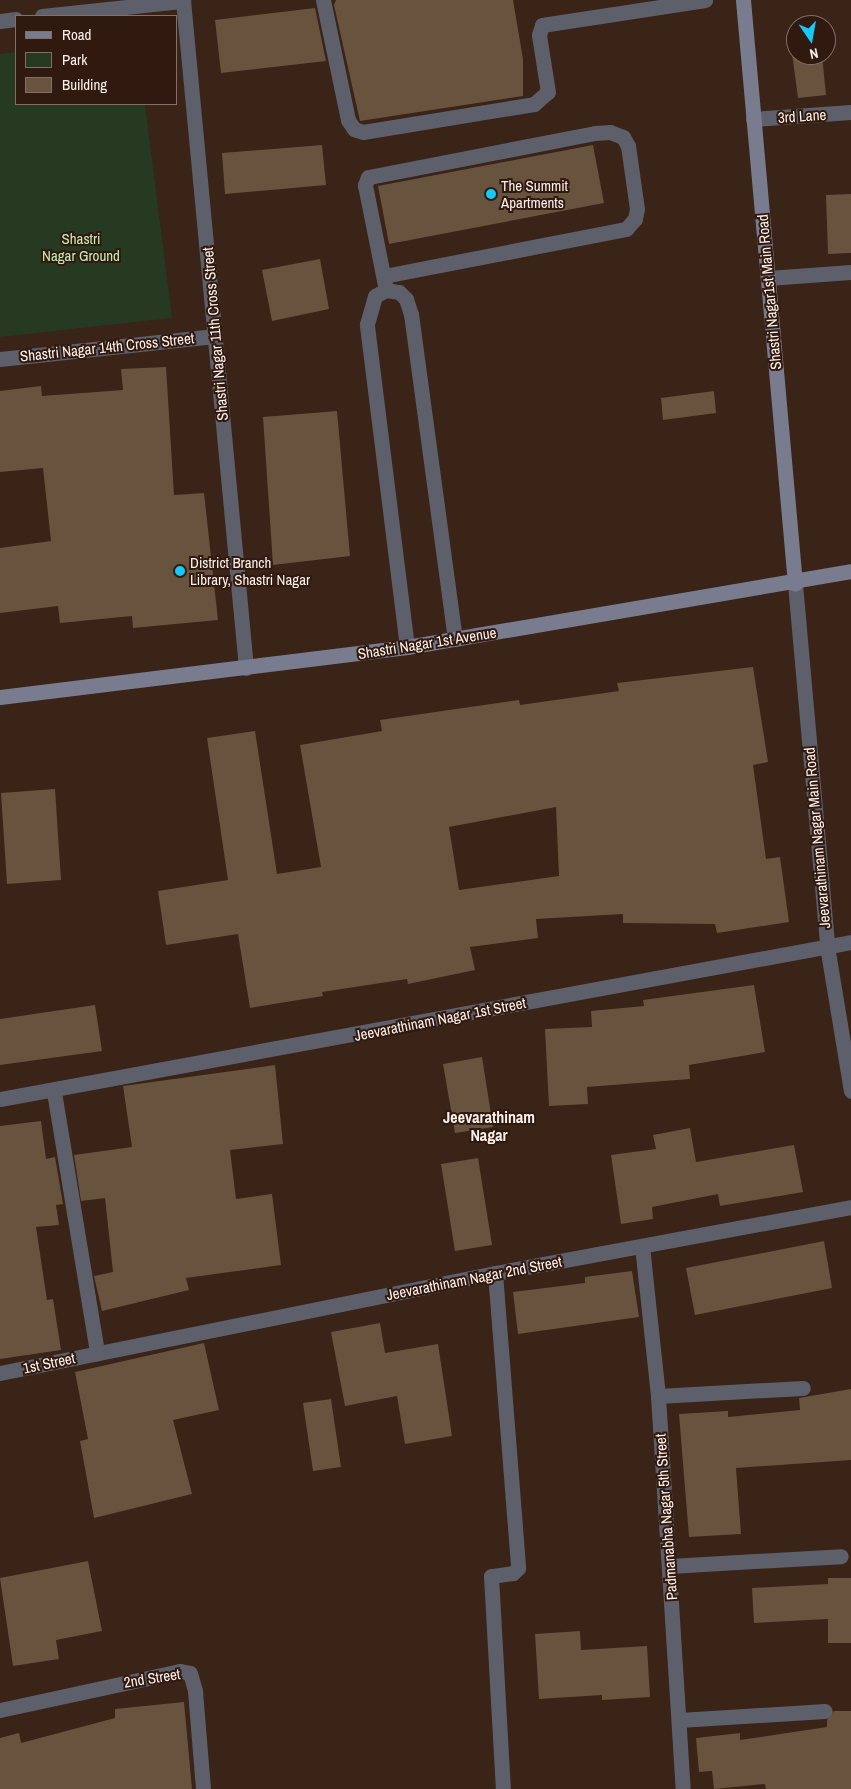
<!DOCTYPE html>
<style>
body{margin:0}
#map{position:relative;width:851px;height:1789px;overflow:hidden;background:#3a2317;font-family:"Archivo Narrow",sans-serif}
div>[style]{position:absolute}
.green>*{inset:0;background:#263921}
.building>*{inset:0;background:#67533e}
.street>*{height:15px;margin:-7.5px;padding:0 7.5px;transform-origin:7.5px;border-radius:7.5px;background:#5d5f6a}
.secondary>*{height:15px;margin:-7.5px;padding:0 7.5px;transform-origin:7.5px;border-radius:7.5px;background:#797c8f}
.dots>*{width:14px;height:14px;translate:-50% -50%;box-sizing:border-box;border:2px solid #30190e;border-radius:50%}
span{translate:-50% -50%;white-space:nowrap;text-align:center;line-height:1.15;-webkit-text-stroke:4px #30190e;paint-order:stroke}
.street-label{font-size:15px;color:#fdf0ea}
.poi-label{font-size:15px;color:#fdf0ea}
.left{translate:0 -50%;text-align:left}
.park-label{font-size:15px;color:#c4ecb9}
.neighbourhood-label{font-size:16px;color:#fdf0ea;font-weight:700}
.legend{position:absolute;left:15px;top:15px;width:162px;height:90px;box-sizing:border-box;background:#30190e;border:1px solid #826f66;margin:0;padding:6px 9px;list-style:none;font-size:15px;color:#fdf0ea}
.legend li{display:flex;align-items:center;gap:10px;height:25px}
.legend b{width:25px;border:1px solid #826f66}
.north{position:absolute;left:786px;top:15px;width:50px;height:50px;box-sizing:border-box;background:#30190e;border:1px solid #826f66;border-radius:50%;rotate:168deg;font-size:14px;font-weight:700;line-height:20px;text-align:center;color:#fdf0ea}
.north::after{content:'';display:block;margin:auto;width:18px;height:22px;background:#15cafb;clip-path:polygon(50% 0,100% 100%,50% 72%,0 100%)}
</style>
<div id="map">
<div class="green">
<div style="clip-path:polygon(16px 52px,16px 104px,145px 104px,172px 318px,0 337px,0 54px)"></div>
</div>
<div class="building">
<div style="clip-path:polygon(336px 0,513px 0,523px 59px,523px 96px,360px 121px,334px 5px)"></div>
<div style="clip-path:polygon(315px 8px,326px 61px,221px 73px,215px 20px)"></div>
<div style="clip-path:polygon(796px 37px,796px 55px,822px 55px,826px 95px,798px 98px,790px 38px)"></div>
<div style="clip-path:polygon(322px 145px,326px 185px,225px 194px,222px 153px)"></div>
<div style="clip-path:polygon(593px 145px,604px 203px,389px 244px,378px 186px)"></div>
<div style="clip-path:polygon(851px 194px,851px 253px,828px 254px,826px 195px)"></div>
<div style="clip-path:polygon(320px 259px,329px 309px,272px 321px,262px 270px)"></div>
<div style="clip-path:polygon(166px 367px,174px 495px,204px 493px,218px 620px,133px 628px,132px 616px,60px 623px,58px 606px,0 613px,0 548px,51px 541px,43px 468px,0 472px,0 391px,41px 386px,42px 396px,123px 390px,121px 369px)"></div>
<div style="clip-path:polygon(714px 391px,716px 413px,663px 420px,661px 398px)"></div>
<div style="clip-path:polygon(337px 411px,350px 556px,273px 565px,263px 417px)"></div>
<div style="clip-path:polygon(evenodd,753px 667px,768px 762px,753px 765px,766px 859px,780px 857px,789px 922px,717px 933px,715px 924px,623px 923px,623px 914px,536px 919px,538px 938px,470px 947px,475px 970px,408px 984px,407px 979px,322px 992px,323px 996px,250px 1008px,238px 934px,166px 945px,158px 891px,228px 880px,207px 738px,255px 731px,277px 874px,321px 867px,300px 745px,382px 731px,380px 720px,519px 700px,520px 705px,619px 691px,617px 683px,753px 667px,556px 807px,559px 876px,459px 890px,449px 827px,556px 807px)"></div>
<div style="clip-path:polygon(55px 789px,61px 880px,7px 884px,1px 793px)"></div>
<div style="clip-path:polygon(754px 985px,765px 1052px,689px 1065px,690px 1079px,587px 1087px,588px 1104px,549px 1106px,545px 1029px,592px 1027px,591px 1011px,644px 1006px,643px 1000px)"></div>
<div style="clip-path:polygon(95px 1005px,102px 1051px,0 1065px,0 1019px)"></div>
<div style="clip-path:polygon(482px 1057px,493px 1127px,455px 1133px,443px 1064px)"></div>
<div style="clip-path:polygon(275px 1065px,283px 1144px,230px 1150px,236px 1199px,272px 1194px,281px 1265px,186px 1278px,189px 1290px,102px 1311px,94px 1276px,113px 1272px,105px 1198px,81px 1201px,74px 1155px,132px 1147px,123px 1086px)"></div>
<div style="clip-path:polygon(41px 1121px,46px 1159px,55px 1157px,63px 1204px,56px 1205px,59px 1225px,36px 1227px,47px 1300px,53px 1299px,61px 1350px,0 1359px,0 1126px)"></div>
<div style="clip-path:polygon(690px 1128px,696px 1162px,794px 1145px,803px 1192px,720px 1206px,718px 1194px,652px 1207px,653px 1219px,621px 1224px,611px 1155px,656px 1149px,653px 1135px)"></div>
<div style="clip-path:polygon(478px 1158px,492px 1245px,455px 1251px,441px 1164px)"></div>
<div style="clip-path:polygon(824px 1241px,832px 1288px,695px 1315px,686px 1268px)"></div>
<div style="clip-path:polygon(632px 1271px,639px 1317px,518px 1334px,513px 1292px,585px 1283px,585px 1277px)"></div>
<div style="clip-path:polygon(380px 1323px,385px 1353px,438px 1344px,452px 1436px,405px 1444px,397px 1396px,345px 1406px,331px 1332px)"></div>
<div style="clip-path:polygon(204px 1343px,219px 1410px,173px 1420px,192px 1494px,94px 1518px,80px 1441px,88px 1439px,75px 1372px)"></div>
<div style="clip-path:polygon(851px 1389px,851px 1460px,736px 1468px,741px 1534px,689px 1537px,679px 1414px,728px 1411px,728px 1417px,800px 1410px,799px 1398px)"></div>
<div style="clip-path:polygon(331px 1399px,341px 1467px,313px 1471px,303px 1403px)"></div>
<div style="clip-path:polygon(88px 1561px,102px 1631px,56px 1640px,59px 1659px,13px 1666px,0 1578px)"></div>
<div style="clip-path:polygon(828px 1578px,851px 1578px,851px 1643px,828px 1643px,828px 1619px,754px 1623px,752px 1588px,828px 1584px)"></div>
<div style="clip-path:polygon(580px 1631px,581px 1650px,647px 1646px,650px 1697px,602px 1700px,602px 1695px,539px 1699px,535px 1634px)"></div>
<div style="clip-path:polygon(184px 1702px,192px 1789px,0 1789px,0 1738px,19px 1733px,21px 1743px,115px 1718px,115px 1709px)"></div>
<div style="clip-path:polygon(834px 1711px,851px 1711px,851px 1789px,766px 1789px,765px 1784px,714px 1789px,712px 1771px,699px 1772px,696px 1738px,740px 1733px,740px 1740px,827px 1727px,827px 1720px)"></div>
</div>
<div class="street">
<div style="left:183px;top:0;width:671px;rotate:84.61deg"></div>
<div style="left:323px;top:0;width:123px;rotate:78.2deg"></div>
<div style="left:348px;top:120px;width:11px;rotate:56deg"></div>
<div style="left:354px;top:129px;width:9px;rotate:18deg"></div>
<div style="left:363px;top:132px;width:173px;rotate:-9.3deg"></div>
<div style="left:534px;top:104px;width:18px;rotate:-41deg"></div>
<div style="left:548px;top:92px;width:58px;rotate:-99deg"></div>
<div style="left:539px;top:35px;width:10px;rotate:-73deg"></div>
<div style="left:542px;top:25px;width:165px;rotate:-8.7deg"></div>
<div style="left:42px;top:16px;width:142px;rotate:-6.1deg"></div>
<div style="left:0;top:21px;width:16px;rotate:-7deg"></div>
<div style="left:753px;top:119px;width:98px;rotate:-4.1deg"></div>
<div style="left:384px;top:276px;width:247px;rotate:-11deg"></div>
<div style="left:626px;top:229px;width:13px;rotate:-48deg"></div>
<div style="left:635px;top:219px;width:10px;rotate:-79deg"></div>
<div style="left:637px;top:209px;width:64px;rotate:-98.1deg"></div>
<div style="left:628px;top:146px;width:10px;rotate:-119deg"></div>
<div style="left:623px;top:137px;width:14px;rotate:-159deg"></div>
<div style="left:610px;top:132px;width:15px;rotate:176deg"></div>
<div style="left:595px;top:133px;width:231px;rotate:169deg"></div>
<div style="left:368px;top:177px;width:9px;rotate:111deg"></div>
<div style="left:365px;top:185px;width:107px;rotate:78.7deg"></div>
<div style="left:768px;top:278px;width:83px;rotate:-4.1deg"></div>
<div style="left:0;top:359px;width:216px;rotate:-6.1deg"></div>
<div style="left:795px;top:584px;width:363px;rotate:84.9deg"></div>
<div style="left:827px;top:946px;width:147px;rotate:80.6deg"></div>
<div style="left:407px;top:647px;width:325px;rotate:-97.1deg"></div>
<div style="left:367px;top:324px;width:29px;rotate:-74deg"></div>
<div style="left:375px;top:296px;width:13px;rotate:-29deg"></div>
<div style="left:386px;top:290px;width:13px;rotate:9deg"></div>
<div style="left:399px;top:292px;width:10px;rotate:45deg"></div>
<div style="left:406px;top:299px;width:16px;rotate:72deg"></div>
<div style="left:411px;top:314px;width:328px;rotate:82.3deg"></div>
<div style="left:54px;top:1092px;width:265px;rotate:80.6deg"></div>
<div style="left:0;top:1099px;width:865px;rotate:-10.45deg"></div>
<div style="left:642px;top:1246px;width:151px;rotate:83.9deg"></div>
<div style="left:658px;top:1396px;width:394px;rotate:86.4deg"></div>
<div style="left:495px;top:1273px;width:296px;rotate:85.5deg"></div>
<div style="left:518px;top:1568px;width:7px;rotate:135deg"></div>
<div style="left:513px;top:1573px;width:22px;rotate:172deg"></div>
<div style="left:491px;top:1576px;width:213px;rotate:86.8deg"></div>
<div style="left:0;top:1373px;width:505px;rotate:-11.42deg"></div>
<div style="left:495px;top:1273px;width:362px;rotate:-10.5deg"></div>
<div style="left:658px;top:1396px;width:145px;rotate:-3.2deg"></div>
<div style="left:670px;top:1566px;width:171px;rotate:-3.3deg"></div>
<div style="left:0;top:1710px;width:184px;rotate:-12.2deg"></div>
<div style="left:180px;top:1671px;width:10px;rotate:11deg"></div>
<div style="left:190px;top:1673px;width:19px;rotate:74deg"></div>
<div style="left:195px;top:1691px;width:98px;rotate:85.3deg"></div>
<div style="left:679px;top:1720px;width:146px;rotate:-3.5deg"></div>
</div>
<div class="secondary">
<div style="left:743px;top:0;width:586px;rotate:84.91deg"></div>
<div style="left:0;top:697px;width:410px;rotate:-7deg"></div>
<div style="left:407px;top:647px;width:450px;rotate:-9.7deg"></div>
</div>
<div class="dots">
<div style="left:491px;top:194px;background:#15cafb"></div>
<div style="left:180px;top:571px;background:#15cafb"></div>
</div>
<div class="street-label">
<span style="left:802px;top:116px;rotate:-4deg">3rd Lane</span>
<span style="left:769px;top:292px;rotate:-95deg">Shastri Nagar1st Main Road</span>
<span style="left:215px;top:334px;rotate:-95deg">Shastri Nagar 11th Cross Street</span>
<span style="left:107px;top:347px;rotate:-6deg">Shastri Nagar 14th Cross Street</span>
<span style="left:427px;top:643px;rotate:-9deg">Shastri Nagar 1st Avenue</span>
<span style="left:817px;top:838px;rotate:-95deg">Jeevarathinam Nagar Main Road</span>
<span style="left:440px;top:1019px;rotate:-11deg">Jeevarathinam Nagar 1st Street</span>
<span style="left:474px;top:1278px;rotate:-11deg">Jeevarathinam Nagar 2nd Street</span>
<span style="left:49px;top:1363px;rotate:-12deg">1st Street</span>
<span style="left:666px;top:1517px;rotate:-94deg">Padmanabha Nagar 5th Street</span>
<span style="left:152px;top:1678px;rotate:-9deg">2nd Street</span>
</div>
<div class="poi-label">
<span class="left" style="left:501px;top:194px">The Summit<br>Apartments</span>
<span class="left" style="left:190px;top:571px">District Branch<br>Library, Shastri Nagar</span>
</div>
<div class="park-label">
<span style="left:81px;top:247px">Shastri<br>Nagar Ground</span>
</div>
<div class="neighbourhood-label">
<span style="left:489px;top:1126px">Jeevarathinam<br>Nagar</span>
</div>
<ul class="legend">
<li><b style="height:6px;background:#797c8f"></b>Road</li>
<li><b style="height:14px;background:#263921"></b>Park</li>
<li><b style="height:14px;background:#67533e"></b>Building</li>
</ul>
<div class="north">N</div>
</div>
